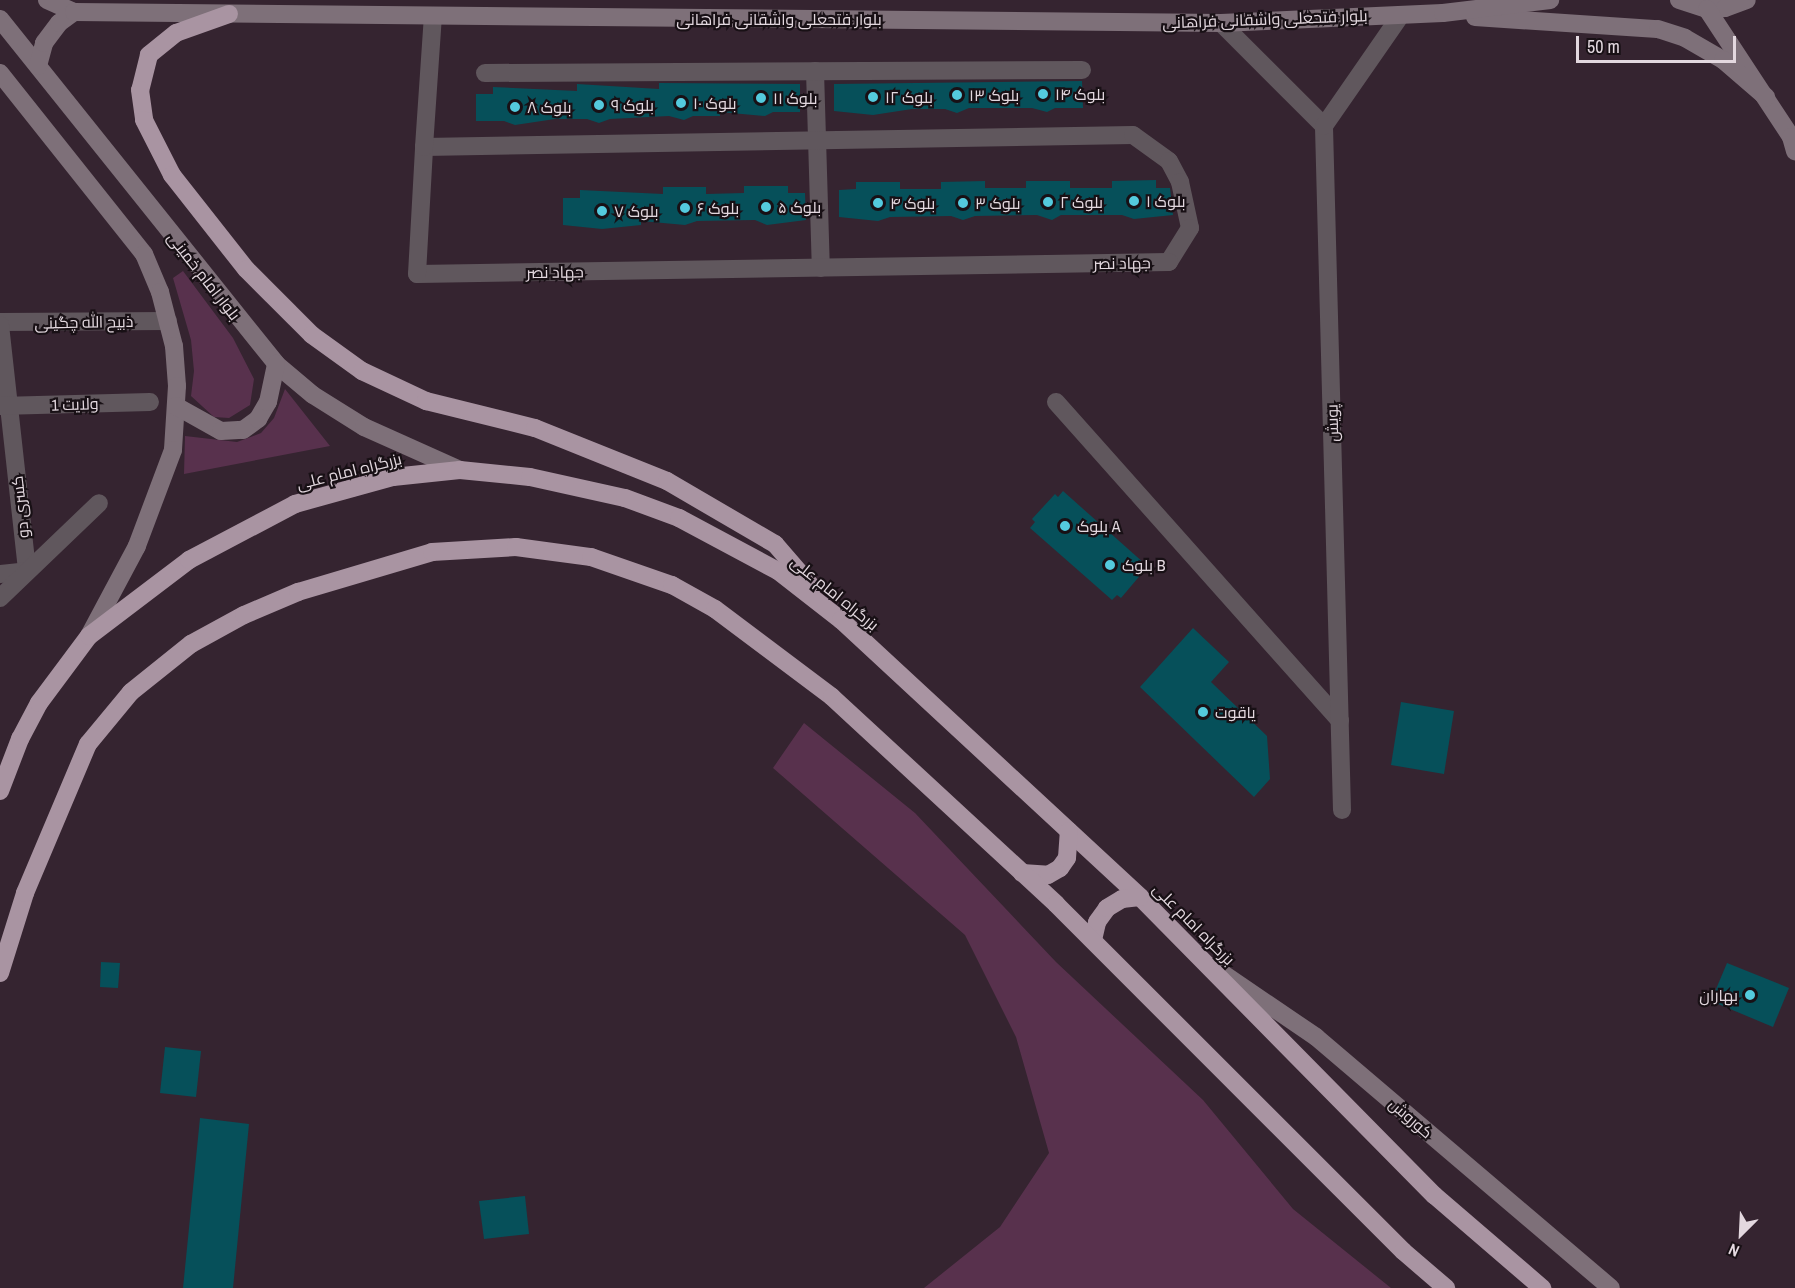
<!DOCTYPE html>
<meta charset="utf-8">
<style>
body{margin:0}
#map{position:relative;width:1795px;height:1288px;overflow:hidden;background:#352430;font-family:"Archivo Narrow",Cairo,sans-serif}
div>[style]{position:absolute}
.green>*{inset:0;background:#58314d}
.building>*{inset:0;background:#06505a}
.street>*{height:18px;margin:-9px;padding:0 9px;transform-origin:9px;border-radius:9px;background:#60575d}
.secondary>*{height:18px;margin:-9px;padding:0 9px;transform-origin:9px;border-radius:9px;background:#7e7079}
.highway>*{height:18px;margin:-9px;padding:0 9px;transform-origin:9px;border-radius:9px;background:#a994a2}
.dots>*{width:16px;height:16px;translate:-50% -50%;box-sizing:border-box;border:3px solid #181015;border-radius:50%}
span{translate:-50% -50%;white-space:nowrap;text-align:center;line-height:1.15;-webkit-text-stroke:4.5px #181015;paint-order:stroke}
.street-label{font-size:16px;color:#e3d8df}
.poi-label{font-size:16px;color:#e3d8df}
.left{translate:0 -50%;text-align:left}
.right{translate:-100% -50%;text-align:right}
.north{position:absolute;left:1711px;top:1204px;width:60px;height:60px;-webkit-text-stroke:4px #181015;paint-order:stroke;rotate:204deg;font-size:16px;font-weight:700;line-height:24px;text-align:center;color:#e3d8df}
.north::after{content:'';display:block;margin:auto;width:21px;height:27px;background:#e3d8df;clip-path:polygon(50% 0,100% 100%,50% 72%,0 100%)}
.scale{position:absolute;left:1576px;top:36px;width:160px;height:27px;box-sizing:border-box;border:3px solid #e3d8df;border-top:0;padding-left:8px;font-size:18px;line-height:21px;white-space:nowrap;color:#e3d8df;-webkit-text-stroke:4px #181015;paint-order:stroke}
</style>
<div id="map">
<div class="green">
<div style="clip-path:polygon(183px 271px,233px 338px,254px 379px,250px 405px,229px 418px,214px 417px,191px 396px,194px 371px,191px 340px,173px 278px)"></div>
<div style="clip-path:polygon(285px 389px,330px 446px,184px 474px,185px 436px,237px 442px,261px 433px,274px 418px)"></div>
<div style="clip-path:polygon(804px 723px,915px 813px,1056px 962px,1203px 1100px,1293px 1209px,1391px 1288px,924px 1288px,1000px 1227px,1049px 1153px,1016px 1037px,965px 935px,773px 768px)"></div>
</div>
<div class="building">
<div style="clip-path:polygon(1082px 81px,1083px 108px,1055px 108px,1047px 112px,1032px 108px,969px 108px,957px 113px,945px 109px,912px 109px,873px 115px,834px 111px,834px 84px)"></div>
<div style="clip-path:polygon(659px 83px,800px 84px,800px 112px,773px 112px,765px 116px,720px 112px,720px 116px,693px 116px,684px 120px,669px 116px,610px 119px,599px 123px,587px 119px,555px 119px,515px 125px,504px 121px,476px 121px,476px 94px,493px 94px,493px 87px,577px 91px,577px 84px,659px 89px)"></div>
<div style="clip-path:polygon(1156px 180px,1156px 188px,1170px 188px,1173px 215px,1134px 219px,1122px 215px,1061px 215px,1052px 220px,1037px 215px,975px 216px,963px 220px,951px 216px,890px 217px,878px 221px,839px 217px,839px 190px,856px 189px,856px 182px,900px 182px,900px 189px,941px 189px,941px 182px,985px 181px,985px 188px,1026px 188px,1026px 181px,1070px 181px,1070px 188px,1112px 188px,1112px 181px)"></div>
<div style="clip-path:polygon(744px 186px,788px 186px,788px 193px,805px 193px,806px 220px,767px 225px,755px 220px,697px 221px,685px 225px,641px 221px,641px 225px,602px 229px,563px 225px,563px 198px,580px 198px,580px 190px,663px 194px,663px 187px,706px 187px,706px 194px,744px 193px)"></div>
<div style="clip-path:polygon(1063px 491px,1145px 564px,1140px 569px,1143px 572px,1121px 598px,1117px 595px,1112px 600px,1030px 528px,1035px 522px,1032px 519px,1055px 494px,1058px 497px)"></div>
<div style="clip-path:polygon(1193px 628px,1229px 662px,1211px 682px,1267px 736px,1270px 779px,1254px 797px,1140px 687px)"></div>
<div style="clip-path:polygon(1401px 702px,1454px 711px,1444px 774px,1391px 765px)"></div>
<div style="clip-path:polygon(101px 962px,120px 963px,118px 988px,100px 987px)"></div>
<div style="clip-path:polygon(1727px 963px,1789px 988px,1773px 1027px,1711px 1001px)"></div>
<div style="clip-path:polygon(165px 1047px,201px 1051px,196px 1097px,160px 1093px)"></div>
<div style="clip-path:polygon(200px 1118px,249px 1124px,233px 1288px,183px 1288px)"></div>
<div style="clip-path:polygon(525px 1196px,529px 1234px,484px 1239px,479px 1201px)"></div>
</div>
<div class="street">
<div style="left:1221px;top:23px;width:146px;rotate:45deg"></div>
<div style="left:815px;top:71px;width:197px;rotate:88.3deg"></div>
<div style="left:485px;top:73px;width:597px;rotate:-0.29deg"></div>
<div style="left:424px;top:147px;width:709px;rotate:-0.97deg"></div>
<div style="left:1133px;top:135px;width:44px;rotate:35.8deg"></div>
<div style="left:1169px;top:161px;width:24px;rotate:62deg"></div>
<div style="left:1180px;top:182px;width:47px;rotate:77.7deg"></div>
<div style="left:1190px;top:228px;width:40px;rotate:122deg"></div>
<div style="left:1169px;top:262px;width:752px;rotate:179.09deg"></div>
<div style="left:417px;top:274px;width:127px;rotate:-86.8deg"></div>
<div style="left:424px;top:147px;width:131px;rotate:-86.1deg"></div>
<div style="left:0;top:322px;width:168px;rotate:-0.3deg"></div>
<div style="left:0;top:325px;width:247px;rotate:83.7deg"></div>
<div style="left:1056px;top:402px;width:427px;rotate:48.3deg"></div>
<div style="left:0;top:406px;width:150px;rotate:-1.5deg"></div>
<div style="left:0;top:574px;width:27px;rotate:-6deg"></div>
<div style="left:0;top:598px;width:137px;rotate:-43.8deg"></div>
<div style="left:1342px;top:810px;width:684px;rotate:-91.51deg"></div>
<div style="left:1324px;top:126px;width:135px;rotate:-55.3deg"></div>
</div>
<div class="secondary">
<div style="left:47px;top:0;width:30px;rotate:24deg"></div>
<div style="left:1679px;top:0;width:29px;rotate:18deg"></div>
<div style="left:1707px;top:9px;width:18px;rotate:-3deg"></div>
<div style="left:1725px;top:8px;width:23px;rotate:-20deg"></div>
<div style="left:1707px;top:9px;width:153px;rotate:56.7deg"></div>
<div style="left:1791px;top:137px;width:15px;rotate:74deg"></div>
<div style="left:1475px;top:17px;width:183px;rotate:3.8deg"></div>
<div style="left:1658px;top:29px;width:28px;rotate:18deg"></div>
<div style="left:1685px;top:38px;width:44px;rotate:30.1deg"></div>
<div style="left:1723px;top:60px;width:57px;rotate:40.7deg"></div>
<div style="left:0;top:19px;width:442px;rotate:51.3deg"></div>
<div style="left:276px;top:364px;width:48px;rotate:40deg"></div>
<div style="left:313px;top:395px;width:60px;rotate:32.1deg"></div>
<div style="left:364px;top:427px;width:105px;rotate:24.1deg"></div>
<div style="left:38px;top:66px;width:24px;rotate:-75deg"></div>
<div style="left:44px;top:43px;width:25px;rotate:-53deg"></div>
<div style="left:59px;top:23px;width:19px;rotate:-36deg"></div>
<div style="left:74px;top:12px;width:1147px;rotate:0.55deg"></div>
<div style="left:1221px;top:23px;width:222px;rotate:-2.6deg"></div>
<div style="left:1443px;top:13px;width:108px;rotate:-6.9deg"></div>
<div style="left:0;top:73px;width:231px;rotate:51.5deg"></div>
<div style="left:144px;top:254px;width:41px;rotate:67.2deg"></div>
<div style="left:160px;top:292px;width:56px;rotate:75.5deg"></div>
<div style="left:174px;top:346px;width:40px;rotate:85.7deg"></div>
<div style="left:177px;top:386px;width:64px;rotate:93.6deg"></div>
<div style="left:173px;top:450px;width:103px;rotate:110.6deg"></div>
<div style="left:137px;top:546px;width:102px;rotate:118.1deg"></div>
<div style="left:176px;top:406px;width:51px;rotate:29.1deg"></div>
<div style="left:221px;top:431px;width:22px;rotate:-3deg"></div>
<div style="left:243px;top:430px;width:19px;rotate:-36deg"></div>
<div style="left:258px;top:419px;width:20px;rotate:-60deg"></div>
<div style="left:268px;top:402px;width:39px;rotate:-78deg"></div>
<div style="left:1219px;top:971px;width:117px;rotate:34.2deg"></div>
<div style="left:1316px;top:1037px;width:387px;rotate:40.4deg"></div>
</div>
<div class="highway">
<div style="left:229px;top:14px;width:56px;rotate:160.3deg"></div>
<div style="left:176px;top:33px;width:35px;rotate:141deg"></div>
<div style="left:149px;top:55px;width:36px;rotate:104deg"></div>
<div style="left:140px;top:90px;width:30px;rotate:82deg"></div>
<div style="left:144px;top:120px;width:62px;rotate:63deg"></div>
<div style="left:172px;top:175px;width:120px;rotate:51.8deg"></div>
<div style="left:246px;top:269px;width:93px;rotate:45deg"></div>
<div style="left:312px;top:335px;width:62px;rotate:35.8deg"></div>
<div style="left:362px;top:371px;width:71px;rotate:25.1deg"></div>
<div style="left:426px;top:401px;width:112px;rotate:13.9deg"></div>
<div style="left:535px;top:428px;width:142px;rotate:21.9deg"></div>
<div style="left:667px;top:481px;width:125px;rotate:30.3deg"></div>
<div style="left:775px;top:544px;width:57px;rotate:49.3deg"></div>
<div style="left:0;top:791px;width:56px;rotate:-69deg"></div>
<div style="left:20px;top:739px;width:41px;rotate:-62.2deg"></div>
<div style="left:39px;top:703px;width:84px;rotate:-53.3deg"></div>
<div style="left:89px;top:636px;width:126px;rotate:-37.2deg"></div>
<div style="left:189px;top:560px;width:120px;rotate:-27.8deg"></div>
<div style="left:295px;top:504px;width:102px;rotate:-15.4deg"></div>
<div style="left:393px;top:477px;width:67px;rotate:-6deg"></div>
<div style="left:460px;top:470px;width:70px;rotate:5.7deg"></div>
<div style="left:530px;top:477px;width:97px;rotate:12.5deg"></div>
<div style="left:625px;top:498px;width:58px;rotate:20.3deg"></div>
<div style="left:679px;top:518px;width:112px;rotate:28.2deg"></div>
<div style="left:778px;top:571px;width:80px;rotate:37.9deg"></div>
<div style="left:841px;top:620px;width:408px;rotate:42.8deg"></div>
<div style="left:1140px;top:897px;width:419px;rotate:45.4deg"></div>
<div style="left:1434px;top:1195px;width:143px;rotate:40.7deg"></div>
<div style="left:1022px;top:873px;width:26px;rotate:4deg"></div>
<div style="left:1048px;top:875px;width:14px;rotate:-30deg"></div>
<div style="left:1060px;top:868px;width:12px;rotate:-55deg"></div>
<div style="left:1067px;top:858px;width:27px;rotate:-86deg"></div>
<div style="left:1093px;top:940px;width:18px;rotate:-77deg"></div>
<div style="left:1097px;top:922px;width:17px;rotate:-54deg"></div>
<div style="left:1107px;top:908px;width:17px;rotate:-31deg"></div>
<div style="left:1122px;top:899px;width:18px;rotate:-6deg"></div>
<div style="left:0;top:973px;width:84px;rotate:-72.6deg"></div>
<div style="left:25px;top:893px;width:162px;rotate:-67.1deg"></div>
<div style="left:88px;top:744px;width:67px;rotate:-50.4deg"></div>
<div style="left:131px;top:692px;width:77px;rotate:-38.7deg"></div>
<div style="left:191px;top:644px;width:60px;rotate:-28.7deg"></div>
<div style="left:244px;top:615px;width:59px;rotate:-23.1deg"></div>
<div style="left:298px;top:592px;width:140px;rotate:-16.6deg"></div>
<div style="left:432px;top:552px;width:84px;rotate:-3.4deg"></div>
<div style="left:516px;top:547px;width:76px;rotate:7.6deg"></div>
<div style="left:591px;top:557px;width:86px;rotate:19.1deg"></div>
<div style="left:672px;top:585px;width:49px;rotate:29.2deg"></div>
<div style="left:715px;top:609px;width:146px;rotate:36.9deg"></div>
<div style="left:832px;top:697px;width:305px;rotate:42.7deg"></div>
<div style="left:1056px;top:904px;width:491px;rotate:45deg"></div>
<div style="left:1403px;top:1251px;width:57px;rotate:40.7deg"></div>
</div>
<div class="dots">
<div style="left:1043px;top:94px;background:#54cadd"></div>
<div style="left:957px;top:95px;background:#54cadd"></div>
<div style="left:873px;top:97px;background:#54cadd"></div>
<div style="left:761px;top:98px;background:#54cadd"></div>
<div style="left:681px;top:103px;background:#54cadd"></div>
<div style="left:599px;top:105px;background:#54cadd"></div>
<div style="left:515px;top:107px;background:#54cadd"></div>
<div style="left:1134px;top:201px;background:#54cadd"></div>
<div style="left:1048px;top:202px;background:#54cadd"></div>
<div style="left:878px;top:203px;background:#54cadd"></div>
<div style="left:963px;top:203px;background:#54cadd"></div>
<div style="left:766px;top:207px;background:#54cadd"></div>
<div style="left:685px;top:208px;background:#54cadd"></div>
<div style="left:602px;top:211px;background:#54cadd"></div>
<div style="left:1065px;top:526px;background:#54cadd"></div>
<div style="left:1110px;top:565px;background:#54cadd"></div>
<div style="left:1203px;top:712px;background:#54cadd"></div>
<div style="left:1750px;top:995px;background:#54cadd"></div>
</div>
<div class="street-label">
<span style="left:779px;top:19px">بلوار فتحعلی واشقانی فراهانی</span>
<span style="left:1265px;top:19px;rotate:-2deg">بلوار فتحعلی واشقانی فراهانی</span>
<span style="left:1122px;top:263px;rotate:-1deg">جهاد نصر</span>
<span style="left:555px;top:272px;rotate:-1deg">جهاد نصر</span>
<span style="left:204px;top:276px;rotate:52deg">بلوار امام خمینی</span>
<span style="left:84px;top:322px;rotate:-1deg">ذبیح الله چگینی</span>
<span style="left:75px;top:404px;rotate:-2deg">ولایت 1</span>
<span style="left:1332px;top:423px;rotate:-91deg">پویش</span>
<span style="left:349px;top:471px;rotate:-14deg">بزرگراه امام علی</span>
<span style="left:20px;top:507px;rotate:-96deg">کسری دو</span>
<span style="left:835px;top:593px;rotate:39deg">بزرگراه امام علی</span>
<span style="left:1194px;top:924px;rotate:45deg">بزرگراه امام علی</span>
<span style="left:1411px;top:1118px;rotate:41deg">کوروش</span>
</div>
<div class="poi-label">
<span class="left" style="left:1055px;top:94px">بلوک ۱۴</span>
<span class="left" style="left:969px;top:95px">بلوک ۱۳</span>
<span class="left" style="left:885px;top:97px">بلوک ۱۲</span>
<span class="left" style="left:773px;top:98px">بلوک ۱۱</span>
<span class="left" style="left:693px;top:103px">بلوک ۱۰</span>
<span class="left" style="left:611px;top:105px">بلوک ۹</span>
<span class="left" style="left:527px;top:107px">بلوک ۸</span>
<span class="left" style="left:1146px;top:201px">بلوک ۱</span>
<span class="left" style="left:1060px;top:202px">بلوک ۲</span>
<span class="left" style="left:890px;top:203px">بلوک ۴</span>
<span class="left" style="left:975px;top:203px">بلوک ۳</span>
<span class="left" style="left:778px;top:207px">بلوک ۵</span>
<span class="left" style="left:697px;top:208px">بلوک ۶</span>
<span class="left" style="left:614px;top:211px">بلوک ۷</span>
<span class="left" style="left:1077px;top:526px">بلوک A</span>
<span class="left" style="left:1122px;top:565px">بلوک B</span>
<span class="left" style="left:1215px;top:712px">یاقوت</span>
<span class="right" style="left:1738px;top:995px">بهاران</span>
</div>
<div class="north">N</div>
<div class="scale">50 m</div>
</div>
